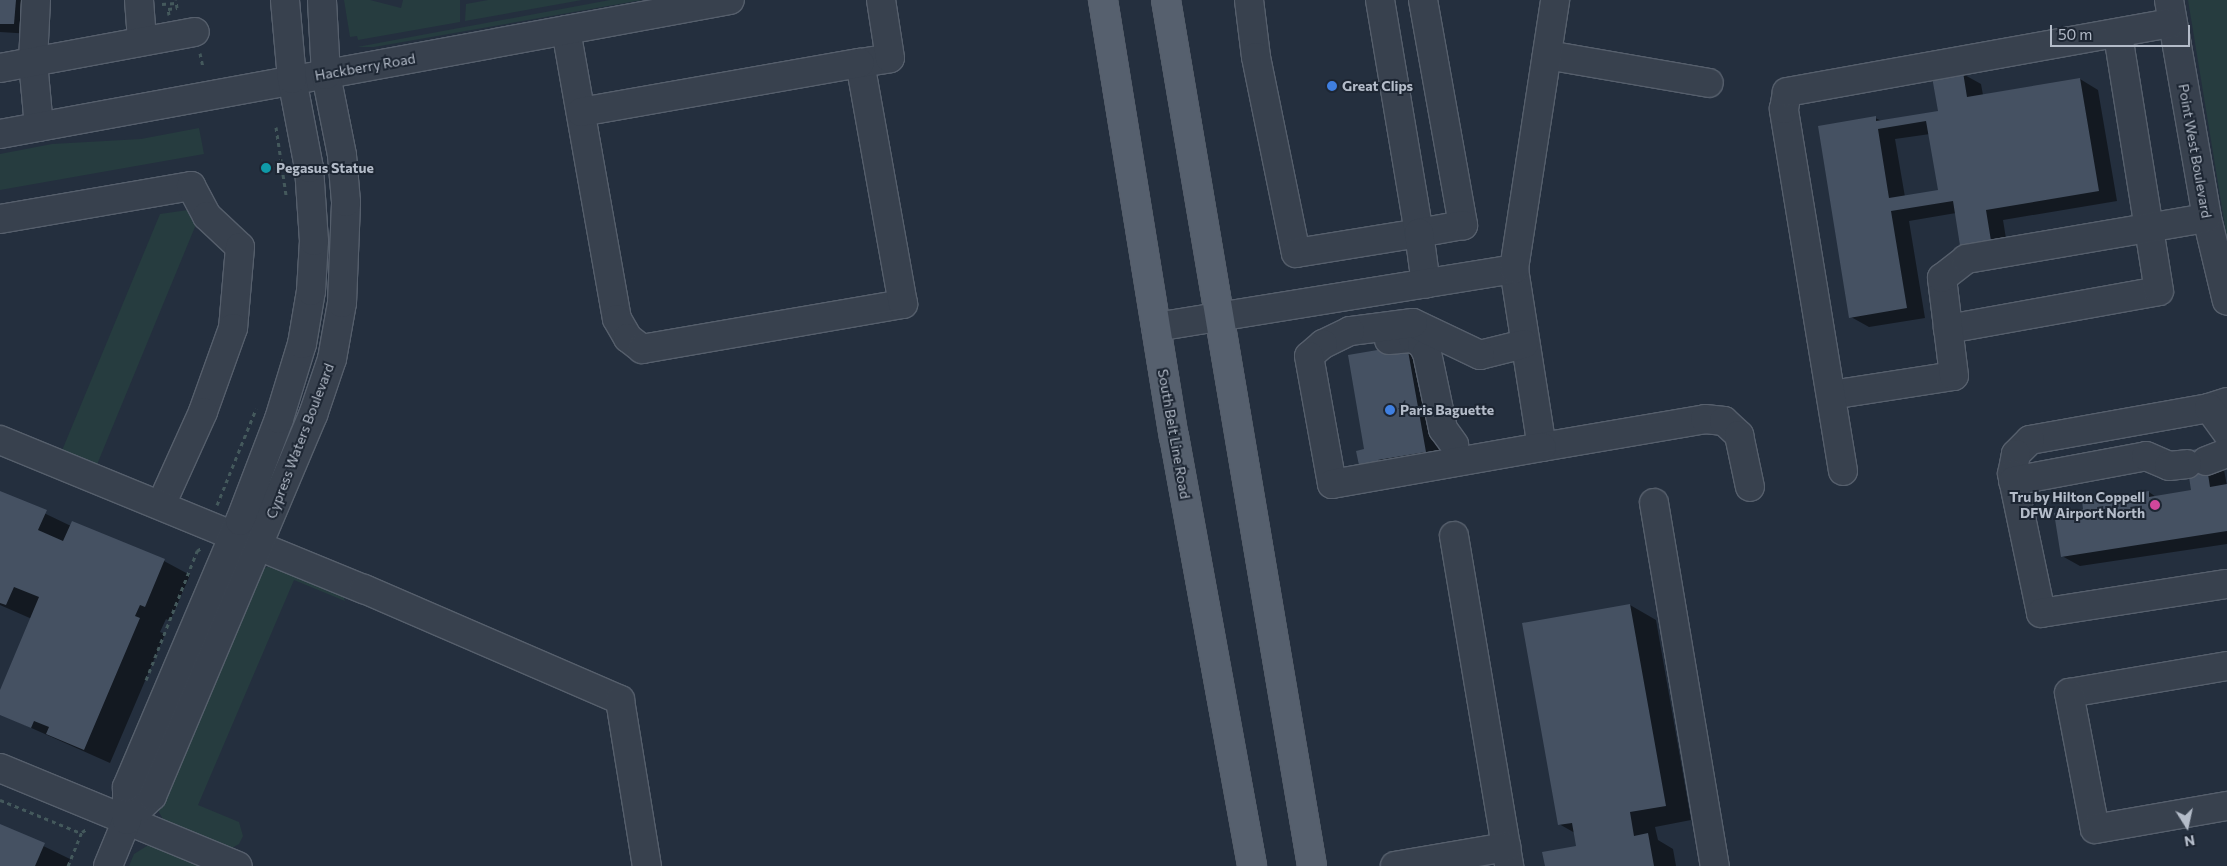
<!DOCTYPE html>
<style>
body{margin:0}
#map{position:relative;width:2227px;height:866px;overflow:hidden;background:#242f3e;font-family:Commissioner,sans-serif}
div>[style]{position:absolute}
.green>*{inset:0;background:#263c3f}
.shadow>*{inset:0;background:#0007}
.building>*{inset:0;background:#455162}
.path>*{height:3px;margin-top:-1.5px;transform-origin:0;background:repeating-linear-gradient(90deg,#44595c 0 4px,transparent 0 8px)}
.roads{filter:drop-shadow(1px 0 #565f6c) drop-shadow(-1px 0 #565f6c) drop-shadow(0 1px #565f6c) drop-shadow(0 -1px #565f6c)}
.minor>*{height:28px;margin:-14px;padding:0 14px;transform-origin:14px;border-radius:14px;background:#38414e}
.major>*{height:28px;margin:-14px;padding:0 14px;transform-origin:14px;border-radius:14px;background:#56606e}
.dots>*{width:14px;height:14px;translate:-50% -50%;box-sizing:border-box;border:2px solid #1d2633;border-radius:50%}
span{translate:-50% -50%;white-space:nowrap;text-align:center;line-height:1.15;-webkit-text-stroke:4px #1d2633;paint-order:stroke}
.street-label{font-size:14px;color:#b4bcc9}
.poi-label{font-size:14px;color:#b4bcc9;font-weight:700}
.left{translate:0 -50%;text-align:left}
.right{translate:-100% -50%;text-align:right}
.north{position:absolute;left:2162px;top:801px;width:50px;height:50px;-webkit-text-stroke:4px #1d2633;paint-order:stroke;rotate:170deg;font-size:14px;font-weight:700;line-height:20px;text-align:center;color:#b4bcc9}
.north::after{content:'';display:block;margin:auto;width:18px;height:22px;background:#b4bcc9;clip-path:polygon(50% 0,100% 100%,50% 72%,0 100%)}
.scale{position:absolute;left:2050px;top:25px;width:140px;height:22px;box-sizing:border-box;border:2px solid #b4bcc9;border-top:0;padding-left:6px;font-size:15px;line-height:18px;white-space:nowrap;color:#b4bcc9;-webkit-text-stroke:4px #1d2633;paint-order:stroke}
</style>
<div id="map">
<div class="green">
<div style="clip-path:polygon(344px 0,370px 0,401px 8px,403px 0,460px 0,460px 22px,358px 40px,357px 36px,350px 37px)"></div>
<div style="clip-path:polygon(488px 0,582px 0,465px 21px,466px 4px)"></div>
<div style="clip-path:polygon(610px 0,642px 0,374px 47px,357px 47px)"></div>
<div style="clip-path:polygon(2188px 0,2227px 0,2227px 238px,2207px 116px)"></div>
<div style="clip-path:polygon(199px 128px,204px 154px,0 190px,0 154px,52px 144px,141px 139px)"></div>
<div style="clip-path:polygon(188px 210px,197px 222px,96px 467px,61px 453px,160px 214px)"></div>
<div style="clip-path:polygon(275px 564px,343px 595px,345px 601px,294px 580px,198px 805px,239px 822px,243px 836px,239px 844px,230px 849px,165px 823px,159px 812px,159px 803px,262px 569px)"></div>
<div style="clip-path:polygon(150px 844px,208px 866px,129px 866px,134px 854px)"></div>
</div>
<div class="shadow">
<div style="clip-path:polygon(0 0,34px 0,32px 34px,0 32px)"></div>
<div style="clip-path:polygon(evenodd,1963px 74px,1981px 84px,1983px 95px,2080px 79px,2098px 90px,2117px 201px,2003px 220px,2009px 257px,1956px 213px,1909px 221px,1925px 318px,1869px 327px,1851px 317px,1875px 118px,1882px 121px,1940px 112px,1963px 74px,1930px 134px,1939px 191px,1905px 197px,1895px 139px,1930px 134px)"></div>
<div style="clip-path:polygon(1407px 346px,1425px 356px,1443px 462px,1379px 479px,1366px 450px)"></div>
<div style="clip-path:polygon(2222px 459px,2227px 486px,2227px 544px,2080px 566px,2062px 556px,2149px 492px,2156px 497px,2192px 491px)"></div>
<div style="clip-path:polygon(0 492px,71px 526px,164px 561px,190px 575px,170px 621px,166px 619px,160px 632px,165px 634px,110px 763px,0 714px,0 694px,32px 619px,0 605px)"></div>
<div style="clip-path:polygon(1630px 605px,1656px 620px,1691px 820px,1655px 827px,1658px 840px,1673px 849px,1676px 866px,1546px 866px,1578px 847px,1575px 833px,1559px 824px)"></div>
<div style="clip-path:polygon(0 825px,70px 859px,67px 866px,0 866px)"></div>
</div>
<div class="building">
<div style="clip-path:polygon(0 0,16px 0,14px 24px,0 24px)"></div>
<div style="clip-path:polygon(evenodd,1963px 72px,1967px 97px,2080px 78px,2099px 191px,1986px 210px,1992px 247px,1961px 252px,1953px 201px,1891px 211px,1907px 308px,1849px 318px,1818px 126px,1876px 116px,1876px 121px,1938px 111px,1932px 77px,1963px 72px,1926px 121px,1938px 190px,1889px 198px,1878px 129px,1926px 121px)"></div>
<div style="clip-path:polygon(1407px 345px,1426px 452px,1378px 460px,1379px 466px,1360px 470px,1356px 451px,1364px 449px,1348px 355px)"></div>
<div style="clip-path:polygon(2204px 448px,2210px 487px,2227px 484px,2227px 531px,2061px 557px,2054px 513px,2083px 509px,2082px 501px,2149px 491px,2149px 497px,2191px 490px,2185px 451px)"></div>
<div style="clip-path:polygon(0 491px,47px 510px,38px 530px,63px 541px,72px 521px,165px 559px,145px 607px,140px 605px,135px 616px,140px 618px,84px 750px,46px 734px,49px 727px,34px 721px,31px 728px,0 715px,0 690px,39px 597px,14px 587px,6px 605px,0 603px)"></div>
<div style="clip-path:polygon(1630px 604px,1666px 806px,1630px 812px,1634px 836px,1648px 833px,1654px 866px,1545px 866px,1542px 852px,1576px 846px,1572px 823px,1558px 825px,1522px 623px)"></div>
<div style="clip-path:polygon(0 824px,45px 843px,35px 866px,0 866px)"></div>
</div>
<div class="path">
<div style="left:162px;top:4px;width:14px;rotate:-4deg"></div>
<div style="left:169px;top:15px;width:6px;rotate:-99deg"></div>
<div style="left:168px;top:9px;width:9px;rotate:-6deg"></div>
<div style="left:177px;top:8px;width:8px;rotate:-97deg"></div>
<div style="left:200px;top:53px;width:14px;rotate:78deg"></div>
<div style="left:276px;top:127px;width:69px;rotate:81.6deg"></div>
<div style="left:217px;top:505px;width:104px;rotate:-67.9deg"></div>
<div style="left:146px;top:680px;width:139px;rotate:-68.4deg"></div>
<div style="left:197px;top:551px;width:7px;rotate:-34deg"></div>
<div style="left:0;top:800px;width:87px;rotate:22.2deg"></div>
<div style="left:68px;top:866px;width:37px;rotate:-68deg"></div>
<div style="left:82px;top:832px;width:6px;rotate:-31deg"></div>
</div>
<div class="roads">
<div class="minor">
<div style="left:36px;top:0;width:62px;rotate:92.8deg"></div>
<div style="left:33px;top:62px;width:65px;rotate:84.7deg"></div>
<div style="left:139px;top:0;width:40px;rotate:85.7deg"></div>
<div style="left:1249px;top:0;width:57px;rotate:83deg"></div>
<div style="left:1256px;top:57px;width:200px;rotate:78.5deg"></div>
<div style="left:1296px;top:253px;width:125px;rotate:-9.2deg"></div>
<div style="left:1419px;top:233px;width:236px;rotate:-99.5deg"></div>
<div style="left:1423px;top:0;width:229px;rotate:79.9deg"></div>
<div style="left:1463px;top:225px;width:45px;rotate:169.7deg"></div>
<div style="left:1419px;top:233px;width:51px;rotate:82.2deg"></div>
<div style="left:2169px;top:0;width:221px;rotate:80.1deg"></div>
<div style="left:2207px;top:218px;width:85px;rotate:76.5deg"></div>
<div style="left:566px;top:30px;width:293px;rotate:80deg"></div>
<div style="left:617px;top:319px;width:22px;rotate:60deg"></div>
<div style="left:628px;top:338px;width:18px;rotate:38deg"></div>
<div style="left:642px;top:349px;width:265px;rotate:-9.8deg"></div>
<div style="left:903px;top:304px;width:245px;rotate:-100.1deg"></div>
<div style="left:860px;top:63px;width:30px;rotate:-9deg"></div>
<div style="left:890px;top:58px;width:59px;rotate:-98.8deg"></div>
<div style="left:1547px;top:55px;width:164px;rotate:9.8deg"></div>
<div style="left:0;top:68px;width:198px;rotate:-10.5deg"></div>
<div style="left:581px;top:112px;width:283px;rotate:-10deg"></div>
<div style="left:0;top:134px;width:742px;rotate:-10.4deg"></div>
<div style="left:0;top:219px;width:194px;rotate:-9.8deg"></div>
<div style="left:191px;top:186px;width:34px;rotate:62deg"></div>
<div style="left:207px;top:216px;width:45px;rotate:43.2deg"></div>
<div style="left:240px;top:247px;width:81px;rotate:94.9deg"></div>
<div style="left:233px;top:328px;width:89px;rotate:109.7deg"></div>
<div style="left:203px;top:412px;width:102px;rotate:114.3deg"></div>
<div style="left:1514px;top:269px;width:180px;rotate:81.1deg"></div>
<div style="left:1542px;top:447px;width:165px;rotate:-9.7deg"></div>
<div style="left:1705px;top:419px;width:19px;rotate:6deg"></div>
<div style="left:1724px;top:421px;width:21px;rotate:43deg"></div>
<div style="left:1739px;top:435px;width:53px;rotate:78.1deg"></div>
<div style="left:1156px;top:327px;width:363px;rotate:-9.2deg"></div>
<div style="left:1514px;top:269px;width:272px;rotate:-81.3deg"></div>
<div style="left:1948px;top:329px;width:214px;rotate:-10.2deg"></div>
<div style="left:2159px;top:291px;width:260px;rotate:-99.1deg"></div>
<div style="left:1389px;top:340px;width:24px;rotate:-5deg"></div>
<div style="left:1413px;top:338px;width:11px;rotate:34deg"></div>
<div style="left:1422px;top:344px;width:10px;rotate:61deg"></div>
<div style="left:1427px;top:353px;width:78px;rotate:78.1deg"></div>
<div style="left:1443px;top:429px;width:19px;rotate:54deg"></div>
<div style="left:1524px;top:344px;width:45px;rotate:166deg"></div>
<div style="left:1480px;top:355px;width:74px;rotate:-154.5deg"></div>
<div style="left:1413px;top:323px;width:64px;rotate:172.8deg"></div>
<div style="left:1350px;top:331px;width:30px;rotate:154deg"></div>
<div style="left:1323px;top:344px;width:18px;rotate:139deg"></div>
<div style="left:1309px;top:356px;width:130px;rotate:79.8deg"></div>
<div style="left:1332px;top:484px;width:213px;rotate:-10deg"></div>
<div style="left:1831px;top:395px;width:124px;rotate:-8.8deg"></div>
<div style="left:1954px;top:376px;width:99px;rotate:-97deg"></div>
<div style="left:1942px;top:278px;width:31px;rotate:-38deg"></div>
<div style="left:1966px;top:259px;width:244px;rotate:-9.7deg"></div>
<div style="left:2227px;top:402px;width:19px;rotate:162deg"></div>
<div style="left:2209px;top:408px;width:182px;rotate:169.9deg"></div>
<div style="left:2030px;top:440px;width:20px;rotate:135deg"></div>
<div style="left:2016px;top:454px;width:20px;rotate:101deg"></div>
<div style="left:2012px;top:474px;width:142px;rotate:78.2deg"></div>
<div style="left:2041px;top:613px;width:188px;rotate:-8.9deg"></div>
<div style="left:2209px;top:408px;width:31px;rotate:54deg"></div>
<div style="left:0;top:440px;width:393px;rotate:22.3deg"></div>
<div style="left:364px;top:589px;width:279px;rotate:23.4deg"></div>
<div style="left:620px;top:700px;width:168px;rotate:80.8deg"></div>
<div style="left:2206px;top:461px;width:22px;rotate:-21deg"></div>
<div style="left:1843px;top:471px;width:367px;rotate:-99.3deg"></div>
<div style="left:1784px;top:109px;width:17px;rotate:-80deg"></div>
<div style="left:1787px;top:92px;width:390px;rotate:-10.2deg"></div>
<div style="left:2013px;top:481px;width:135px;rotate:-10.6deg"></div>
<div style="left:2146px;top:456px;width:25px;rotate:23deg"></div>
<div style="left:2169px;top:466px;width:18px;rotate:-6deg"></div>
<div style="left:1654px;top:503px;width:368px;rotate:80.5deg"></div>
<div style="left:1454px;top:536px;width:335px;rotate:80.5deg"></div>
<div style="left:2227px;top:666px;width:160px;rotate:170.3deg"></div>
<div style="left:2069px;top:693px;width:138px;rotate:79.2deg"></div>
<div style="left:2095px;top:829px;width:134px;rotate:-9.9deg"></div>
<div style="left:0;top:768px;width:257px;rotate:22.4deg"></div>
<div style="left:127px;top:820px;width:35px;rotate:-44deg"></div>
<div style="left:152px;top:796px;width:414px;rotate:-67.1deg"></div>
<div style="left:313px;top:415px;width:59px;rotate:-71.3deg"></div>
<div style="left:332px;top:359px;width:57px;rotate:-79.9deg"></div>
<div style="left:342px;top:303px;width:101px;rotate:-87.7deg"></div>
<div style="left:346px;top:202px;width:47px;rotate:-94.9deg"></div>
<div style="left:342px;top:155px;width:82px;rotate:-101.3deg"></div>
<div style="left:326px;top:75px;width:75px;rotate:-93.1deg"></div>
<div style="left:108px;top:866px;width:50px;rotate:-67.6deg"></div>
<div style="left:127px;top:820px;width:33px;rotate:-90deg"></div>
<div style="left:127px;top:787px;width:289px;rotate:-67deg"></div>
<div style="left:240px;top:521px;width:109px;rotate:-69.1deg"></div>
<div style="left:279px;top:419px;width:78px;rotate:-73deg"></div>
<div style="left:302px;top:344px;width:54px;rotate:-80.4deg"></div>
<div style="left:311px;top:291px;width:50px;rotate:-86.6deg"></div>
<div style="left:314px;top:241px;width:73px;rotate:-93.9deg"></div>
<div style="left:309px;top:168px;width:91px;rotate:-100.8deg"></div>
<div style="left:292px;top:79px;width:79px;rotate:-95.1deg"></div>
<div style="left:1395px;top:866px;width:113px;rotate:-9.7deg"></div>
</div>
<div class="major">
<div style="left:1103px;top:0;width:442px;rotate:80.8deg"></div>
<div style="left:1174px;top:436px;width:437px;rotate:79.7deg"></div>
<div style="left:1166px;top:0;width:878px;rotate:80.43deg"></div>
</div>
</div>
<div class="dots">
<div style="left:1332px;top:86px;background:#3f7fe0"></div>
<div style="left:266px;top:168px;background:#0f9aa8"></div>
<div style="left:1390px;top:410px;background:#3f7fe0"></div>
<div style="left:2155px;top:505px;background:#d1479c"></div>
</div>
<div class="street-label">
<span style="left:365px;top:67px;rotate:-10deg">Hackberry Road</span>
<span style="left:2195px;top:151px;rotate:80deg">Point West Boulevard</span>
<span style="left:1174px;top:434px;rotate:80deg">South Belt Line Road</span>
<span style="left:300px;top:441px;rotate:-69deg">Cypress Waters Boulevard</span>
</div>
<div class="poi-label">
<span class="left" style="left:1342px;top:86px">Great Clips</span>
<span class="left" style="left:276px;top:168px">Pegasus Statue</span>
<span class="left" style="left:1400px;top:410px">Paris Baguette</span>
<span class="right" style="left:2145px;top:505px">Tru by Hilton Coppell<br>DFW Airport North</span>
</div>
<div class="north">N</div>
<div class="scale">50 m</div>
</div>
